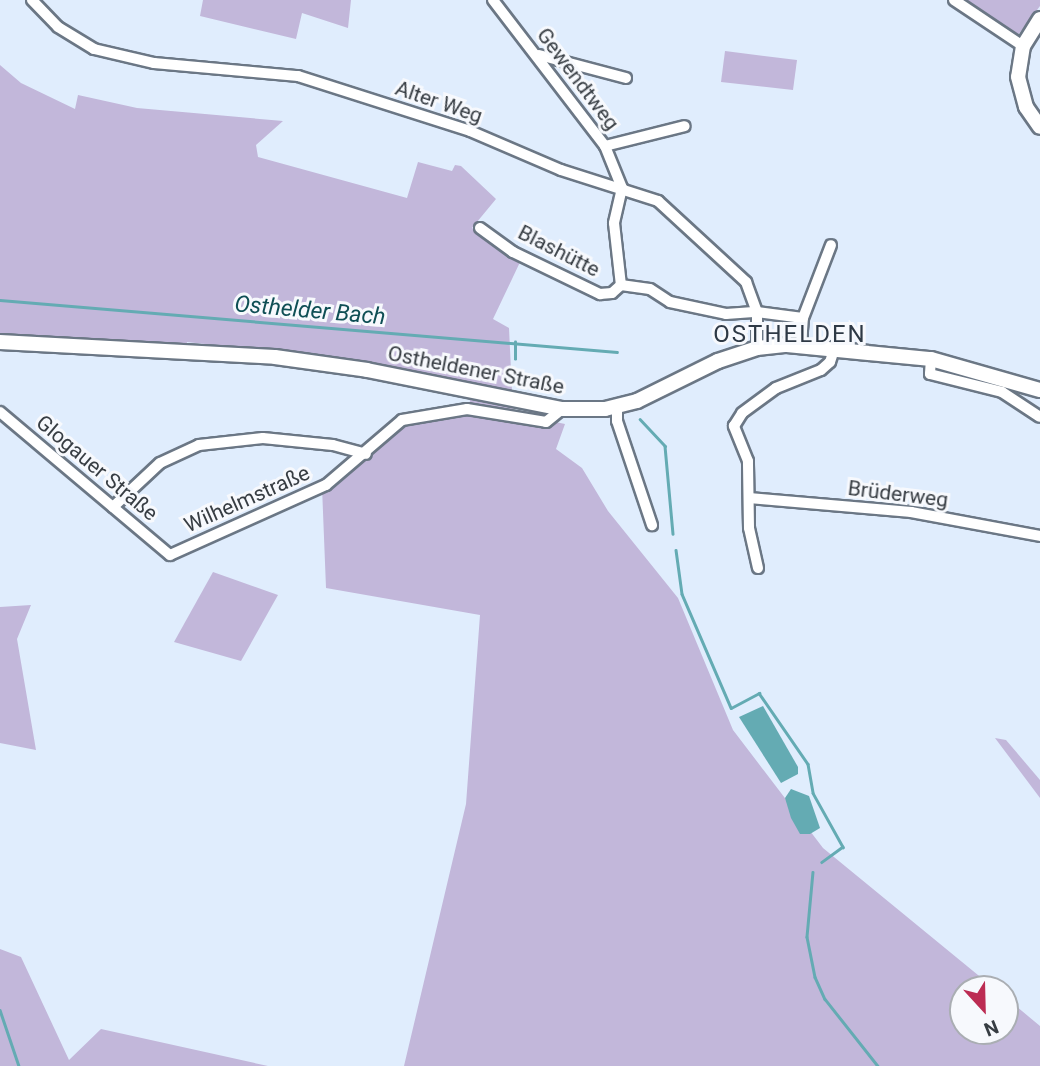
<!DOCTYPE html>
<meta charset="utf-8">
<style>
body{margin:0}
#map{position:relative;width:1040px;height:1066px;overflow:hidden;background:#e0edfd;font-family:Roboto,sans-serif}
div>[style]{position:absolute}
.green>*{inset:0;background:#c2b7da}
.water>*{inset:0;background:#64abb3}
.stream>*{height:2.5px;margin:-1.25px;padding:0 1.25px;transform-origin:1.25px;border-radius:1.25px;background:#64abb3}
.roads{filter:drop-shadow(2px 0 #6b7785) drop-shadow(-2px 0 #6b7785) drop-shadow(0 2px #6b7785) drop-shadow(0 -2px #6b7785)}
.minor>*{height:10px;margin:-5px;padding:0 5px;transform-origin:5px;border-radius:5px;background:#fff}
.secondary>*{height:14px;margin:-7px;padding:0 7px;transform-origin:7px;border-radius:7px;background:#fff}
span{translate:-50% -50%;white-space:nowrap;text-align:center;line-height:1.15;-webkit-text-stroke:6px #f7f9fd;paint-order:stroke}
.street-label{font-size:21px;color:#373d43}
.water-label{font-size:23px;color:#0f4f55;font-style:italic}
.quarter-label{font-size:24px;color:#2e3945;letter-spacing:2px}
.north{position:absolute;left:949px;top:975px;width:70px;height:70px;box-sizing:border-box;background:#f7f9fd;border:2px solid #aaaeb3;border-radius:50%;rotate:158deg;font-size:19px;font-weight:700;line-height:28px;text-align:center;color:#373d43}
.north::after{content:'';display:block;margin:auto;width:24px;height:32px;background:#bc2c53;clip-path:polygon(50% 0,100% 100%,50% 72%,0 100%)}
</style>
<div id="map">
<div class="green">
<div style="clip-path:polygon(203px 0,351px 0,348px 28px,302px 13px,296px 39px,200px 16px)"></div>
<div style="clip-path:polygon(965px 0,1040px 0,1040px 6px,1018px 35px)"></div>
<div style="clip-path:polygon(725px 51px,797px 60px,793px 90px,721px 82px)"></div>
<div style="clip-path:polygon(0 65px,21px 83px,75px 109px,78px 95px,137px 108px,283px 121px,256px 145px,258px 157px,407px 198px,418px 162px,452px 171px,455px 165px,461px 166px,496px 199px,472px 228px,521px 260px,493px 319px,509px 328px,513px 413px,565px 424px,556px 449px,582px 468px,608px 511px,678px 598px,733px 730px,823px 848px,995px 989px,963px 989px,963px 1031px,1005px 1031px,1005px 997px,1040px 1026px,1040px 1066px,404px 1066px,466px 804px,480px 615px,326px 588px,322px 487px,402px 418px,470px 404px,469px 384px,376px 363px,187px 342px,184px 360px,157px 359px,159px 342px,0 335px)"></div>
<div style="clip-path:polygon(213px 572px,278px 595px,241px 661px,174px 642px)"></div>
<div style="clip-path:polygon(31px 605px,17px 639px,36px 750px,0 743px,0 607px)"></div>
<div style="clip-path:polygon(995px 738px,1006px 740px,1040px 780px,1040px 798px)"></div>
<div style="clip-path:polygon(0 949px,21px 957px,69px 1060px,101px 1029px,268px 1066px,0 1066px)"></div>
</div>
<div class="water">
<div style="clip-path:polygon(763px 706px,798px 767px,798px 774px,781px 783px,739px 717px)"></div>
<div style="clip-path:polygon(791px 789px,809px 796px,820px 828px,810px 834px,800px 834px,791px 818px,785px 798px)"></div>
</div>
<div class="stream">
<div style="left:0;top:300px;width:619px;rotate:4.82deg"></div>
<div style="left:515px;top:359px;width:17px;rotate:-90deg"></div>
<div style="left:640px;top:419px;width:37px;rotate:47deg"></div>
<div style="left:665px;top:446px;width:88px;rotate:84.8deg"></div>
<div style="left:676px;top:550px;width:44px;rotate:82.2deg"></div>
<div style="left:682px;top:594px;width:124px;rotate:66.7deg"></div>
<div style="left:731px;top:708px;width:32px;rotate:-28deg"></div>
<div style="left:759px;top:693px;width:86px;rotate:55.4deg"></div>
<div style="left:808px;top:764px;width:29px;rotate:80deg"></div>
<div style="left:813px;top:793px;width:62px;rotate:60.9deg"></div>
<div style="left:843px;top:847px;width:26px;rotate:144deg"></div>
<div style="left:813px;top:872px;width:65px;rotate:95.3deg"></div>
<div style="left:807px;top:937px;width:41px;rotate:78.7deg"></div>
<div style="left:815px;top:977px;width:24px;rotate:66deg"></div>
<div style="left:825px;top:999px;width:85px;rotate:51.7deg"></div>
<div style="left:0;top:1010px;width:59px;rotate:71.3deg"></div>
</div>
<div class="roads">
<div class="minor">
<div style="left:32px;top:0;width:37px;rotate:46deg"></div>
<div style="left:58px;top:27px;width:42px;rotate:31.4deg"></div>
<div style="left:94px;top:49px;width:62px;rotate:13.1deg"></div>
<div style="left:154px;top:63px;width:145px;rotate:5.2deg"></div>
<div style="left:298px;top:76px;width:181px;rotate:17.7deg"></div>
<div style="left:470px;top:131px;width:99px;rotate:23.2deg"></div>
<div style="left:561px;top:170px;width:102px;rotate:17.7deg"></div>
<div style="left:658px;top:201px;width:120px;rotate:42.6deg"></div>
<div style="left:746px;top:282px;width:32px;rotate:70deg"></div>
<div style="left:757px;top:312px;width:36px;rotate:90deg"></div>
<div style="left:493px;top:0;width:184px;rotate:52.5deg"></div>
<div style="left:605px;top:146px;width:45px;rotate:68deg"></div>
<div style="left:622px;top:188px;width:36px;rotate:103deg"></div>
<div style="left:614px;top:223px;width:62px;rotate:83.6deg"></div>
<div style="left:954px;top:0;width:83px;rotate:33.7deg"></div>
<div style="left:539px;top:55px;width:90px;rotate:14.8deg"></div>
<div style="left:605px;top:146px;width:82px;rotate:-14deg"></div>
<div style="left:480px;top:228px;width:41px;rotate:36deg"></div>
<div style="left:513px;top:252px;width:97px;rotate:25.8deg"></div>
<div style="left:600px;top:294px;width:12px;rotate:-5deg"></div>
<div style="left:612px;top:293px;width:12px;rotate:-42deg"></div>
<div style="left:621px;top:285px;width:29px;rotate:8deg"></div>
<div style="left:650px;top:289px;width:24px;rotate:33deg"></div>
<div style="left:670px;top:302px;width:57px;rotate:12.1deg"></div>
<div style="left:726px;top:314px;width:31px;rotate:-4deg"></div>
<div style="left:757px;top:312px;width:46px;rotate:7.4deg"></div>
<div style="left:801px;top:345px;width:27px;rotate:-86deg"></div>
<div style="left:803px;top:318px;width:78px;rotate:-69deg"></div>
<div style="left:931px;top:359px;width:15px;rotate:94deg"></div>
<div style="left:930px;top:374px;width:74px;rotate:14deg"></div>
<div style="left:1002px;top:392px;width:45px;rotate:33.3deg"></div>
<div style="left:617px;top:406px;width:15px;rotate:90deg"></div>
<div style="left:617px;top:421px;width:110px;rotate:71.4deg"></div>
<div style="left:0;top:412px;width:222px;rotate:40.1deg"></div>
<div style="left:170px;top:555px;width:171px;rotate:-24.2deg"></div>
<div style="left:326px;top:485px;width:100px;rotate:-40.5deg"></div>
<div style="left:402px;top:420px;width:66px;rotate:-9.6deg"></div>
<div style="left:467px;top:409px;width:80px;rotate:9.3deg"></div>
<div style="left:546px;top:422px;width:21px;rotate:-39deg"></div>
<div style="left:749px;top:498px;width:163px;rotate:4.9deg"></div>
<div style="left:911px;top:512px;width:131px;rotate:10.5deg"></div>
<div style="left:113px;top:507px;width:64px;rotate:-43.1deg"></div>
<div style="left:160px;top:463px;width:43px;rotate:-24.8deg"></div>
<div style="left:199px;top:445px;width:64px;rotate:-6.2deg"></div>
<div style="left:263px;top:438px;width:70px;rotate:5.7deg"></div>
<div style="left:333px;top:445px;width:34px;rotate:15deg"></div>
<div style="left:758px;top:568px;width:41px;rotate:-102.7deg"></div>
<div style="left:749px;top:528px;width:67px;rotate:-90.9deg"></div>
<div style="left:748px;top:461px;width:38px;rotate:-112deg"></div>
<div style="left:734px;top:426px;width:15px;rotate:-58deg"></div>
<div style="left:742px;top:413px;width:42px;rotate:-36.3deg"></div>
<div style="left:776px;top:388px;width:48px;rotate:-21.8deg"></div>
<div style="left:821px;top:370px;width:12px;rotate:-42deg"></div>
<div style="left:830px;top:362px;width:16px;rotate:-72deg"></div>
</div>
<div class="secondary">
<div style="left:1040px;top:19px;width:32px;rotate:122deg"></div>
<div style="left:1023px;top:46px;width:31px;rotate:99deg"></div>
<div style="left:1018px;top:77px;width:31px;rotate:75deg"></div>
<div style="left:1026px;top:107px;width:24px;rotate:55deg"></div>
<div style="left:0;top:342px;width:275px;rotate:3.1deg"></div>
<div style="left:275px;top:357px;width:93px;rotate:8deg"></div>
<div style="left:367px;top:370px;width:199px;rotate:11.3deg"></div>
<div style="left:562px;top:409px;width:43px"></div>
<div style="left:605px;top:409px;width:33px;rotate:-14deg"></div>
<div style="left:637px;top:401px;width:90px;rotate:-26.3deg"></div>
<div style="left:718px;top:361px;width:41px;rotate:-18.4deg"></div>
<div style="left:757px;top:348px;width:30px;rotate:-6deg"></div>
<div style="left:787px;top:345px;width:145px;rotate:5.6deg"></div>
<div style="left:931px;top:359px;width:113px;rotate:15.9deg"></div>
</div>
</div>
<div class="street-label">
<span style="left:578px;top:79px;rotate:53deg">Gewendtweg</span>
<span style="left:439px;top:102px;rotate:19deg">Alter Weg</span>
<span style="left:559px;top:251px;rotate:27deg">Blashütte</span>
<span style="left:476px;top:370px;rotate:11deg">Ostheldener Straße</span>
<span style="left:97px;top:468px;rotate:40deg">Glogauer Straße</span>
<span style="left:898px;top:494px;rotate:7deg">Brüderweg</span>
<span style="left:247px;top:499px;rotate:-24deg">Wilhelmstraße</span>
</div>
<div class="water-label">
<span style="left:310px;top:311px;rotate:5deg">Osthelder Bach</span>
</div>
<div class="quarter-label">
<span style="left:790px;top:335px">OSTHELDEN</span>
</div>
<div class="north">N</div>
</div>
